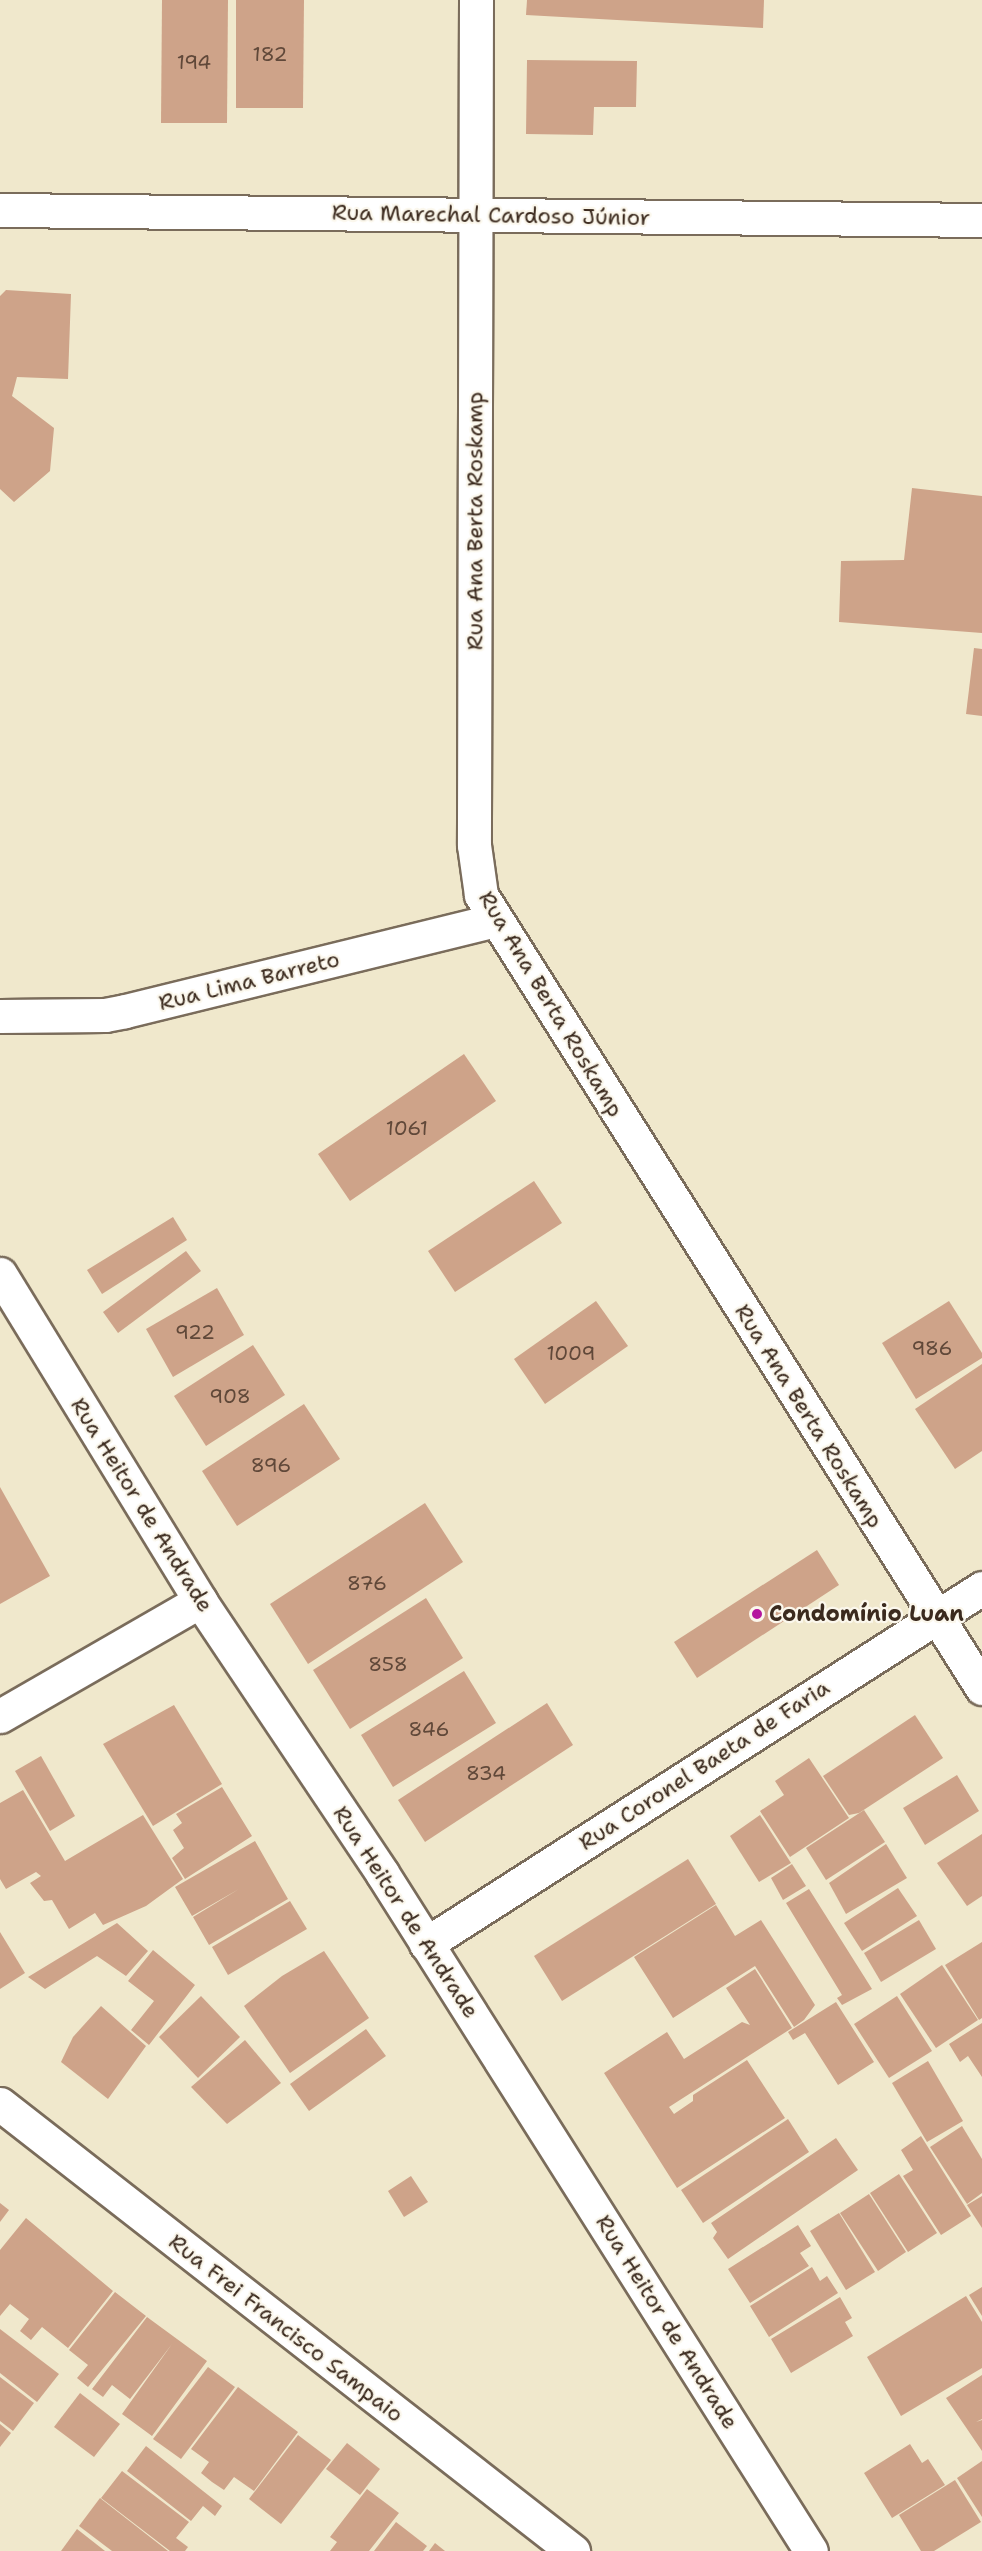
<!DOCTYPE html>
<meta charset="utf-8">
<style>
body{margin:0}
#map{position:relative;width:982px;height:2551px;overflow:hidden;background:#f0e8cc;font-family:"Shantell Sans",sans-serif}
div>[style]{position:absolute}
.building>*{inset:0;background:#cea389}
.roads{filter:drop-shadow(2px 0 #7a6c5b) drop-shadow(-2px 0 #7a6c5b) drop-shadow(0 2px #7a6c5b) drop-shadow(0 -2px #7a6c5b)}
.minor>*{height:33px;margin:-16.5px;padding:0 16.5px;transform-origin:16.5px;border-radius:16.5px;background:#fff}
.dots>*{width:16px;height:16px;translate:-50% -50%;box-sizing:border-box;border:3px solid #fbf7ec;border-radius:50%}
span{translate:-50% -50%;white-space:nowrap;text-align:center;line-height:1.15;-webkit-text-stroke:4.5px #fbf7ec;paint-order:stroke}
.number-label{font-size:20px;color:#604839}
.number-label span{-webkit-text-stroke-width:0}
.street-label{font-size:22px;color:#3b2a1e}
.poi-label{font-size:22px;color:#3b2a1e;font-weight:700}
.left{translate:0 -50%;text-align:left}
</style>
<div id="map">
<div class="building">
<div style="clip-path:polygon(162px 0,228px 0,227px 123px,161px 123px)"></div>
<div style="clip-path:polygon(236px 0,304px 0,303px 108px,236px 108px)"></div>
<div style="clip-path:polygon(527px 0,764px 0,763px 28px,526px 15px)"></div>
<div style="clip-path:polygon(527px 60px,637px 61px,636px 107px,594px 107px,593px 135px,526px 134px)"></div>
<div style="clip-path:polygon(6px 290px,71px 294px,68px 379px,17px 377px,12px 396px,54px 428px,50px 471px,14px 502px,0 489px,0 296px)"></div>
<div style="clip-path:polygon(912px 488px,982px 496px,982px 633px,839px 622px,841px 561px,904px 560px)"></div>
<div style="clip-path:polygon(974px 648px,982px 649px,982px 716px,966px 714px)"></div>
<div style="clip-path:polygon(464px 1054px,496px 1101px,350px 1201px,318px 1154px)"></div>
<div style="clip-path:polygon(534px 1181px,562px 1223px,455px 1292px,428px 1251px)"></div>
<div style="clip-path:polygon(173px 1217px,187px 1240px,102px 1294px,87px 1270px)"></div>
<div style="clip-path:polygon(186px 1251px,201px 1271px,118px 1333px,103px 1312px)"></div>
<div style="clip-path:polygon(217px 1288px,244px 1335px,173px 1377px,146px 1329px)"></div>
<div style="clip-path:polygon(596px 1301px,628px 1346px,545px 1404px,514px 1359px)"></div>
<div style="clip-path:polygon(949px 1301px,982px 1353px,982px 1358px,916px 1399px,882px 1343px)"></div>
<div style="clip-path:polygon(253px 1345px,285px 1395px,206px 1446px,174px 1396px)"></div>
<div style="clip-path:polygon(982px 1364px,982px 1451px,955px 1469px,915px 1409px)"></div>
<div style="clip-path:polygon(304px 1404px,340px 1459px,237px 1526px,202px 1471px)"></div>
<div style="clip-path:polygon(0 1487px,50px 1576px,0 1604px)"></div>
<div style="clip-path:polygon(425px 1503px,463px 1562px,308px 1664px,270px 1604px)"></div>
<div style="clip-path:polygon(817px 1550px,839px 1585px,697px 1678px,674px 1642px)"></div>
<div style="clip-path:polygon(426px 1598px,463px 1658px,350px 1729px,313px 1670px)"></div>
<div style="clip-path:polygon(464px 1671px,496px 1723px,393px 1787px,361px 1735px)"></div>
<div style="clip-path:polygon(547px 1703px,573px 1745px,425px 1842px,398px 1800px)"></div>
<div style="clip-path:polygon(174px 1705px,222px 1784px,153px 1826px,103px 1744px)"></div>
<div style="clip-path:polygon(915px 1715px,943px 1758px,859px 1813px,849px 1815px,823px 1776px)"></div>
<div style="clip-path:polygon(41px 1756px,75px 1816px,50px 1831px,15px 1771px)"></div>
<div style="clip-path:polygon(809px 1758px,849px 1818px,790px 1857px,760px 1811px,784px 1795px,775px 1781px)"></div>
<div style="clip-path:polygon(957px 1775px,979px 1811px,925px 1845px,903px 1808px)"></div>
<div style="clip-path:polygon(222px 1787px,252px 1836px,185px 1879px,172px 1858px,184px 1848px,173px 1830px,182px 1823px,176px 1814px)"></div>
<div style="clip-path:polygon(23px 1790px,65px 1861px,143px 1815px,183px 1879px,146px 1906px,103px 1925px,95px 1913px,69px 1929px,52px 1900px,44px 1901px,30px 1883px,41px 1876px,36px 1872px,6px 1889px,0 1879px,0 1803px)"></div>
<div style="clip-path:polygon(864px 1810px,885px 1842px,826px 1880px,806px 1848px)"></div>
<div style="clip-path:polygon(760px 1815px,791px 1863px,759px 1882px,730px 1836px)"></div>
<div style="clip-path:polygon(982px 1834px,982px 1896px,967px 1906px,937px 1863px)"></div>
<div style="clip-path:polygon(255px 1841px,288px 1899px,209px 1945px,193px 1917px,239px 1889px,192px 1916px,175px 1887px)"></div>
<div style="clip-path:polygon(886px 1844px,907px 1878px,846px 1914px,829px 1883px)"></div>
<div style="clip-path:polygon(688px 1859px,716px 1904px,562px 2001px,534px 1956px)"></div>
<div style="clip-path:polygon(792px 1864px,806px 1886px,783px 1900px,771px 1878px)"></div>
<div style="clip-path:polygon(898px 1888px,917px 1916px,862px 1951px,844px 1923px)"></div>
<div style="clip-path:polygon(809px 1889px,872px 1989px,842px 2005px,837px 1998px,842px 1995px,786px 1903px)"></div>
<div style="clip-path:polygon(290px 1901px,307px 1929px,228px 1975px,212px 1947px)"></div>
<div style="clip-path:polygon(716px 1905px,735px 1936px,761px 1920px,815px 2005px,804px 2020px,794px 2027px,755px 1966px,673px 2018px,634px 1957px)"></div>
<div style="clip-path:polygon(919px 1920px,936px 1949px,881px 1982px,864px 1953px)"></div>
<div style="clip-path:polygon(117px 1923px,148px 1951px,126px 1976px,97px 1956px,45px 1989px,28px 1977px)"></div>
<div style="clip-path:polygon(0 1932px,25px 1973px,0 1989px)"></div>
<div style="clip-path:polygon(982px 1942px,982px 2018px,979px 2020px,945px 1965px)"></div>
<div style="clip-path:polygon(153px 1950px,195px 1985px,149px 2045px,131px 2030px,154px 2001px,128px 1981px)"></div>
<div style="clip-path:polygon(324px 1951px,369px 2018px,290px 2073px,244px 2006px,282px 1976px)"></div>
<div style="clip-path:polygon(942px 1965px,978px 2020px,936px 2048px,900px 1994px)"></div>
<div style="clip-path:polygon(755px 1969px,792px 2028px,669px 2107px,674px 2114px,693px 2101px,693px 2095px,747px 2060px,785px 2118px,677px 2188px,604px 2073px,667px 2032px,684px 2059px,742px 2022px,750px 2025px,726px 1988px)"></div>
<div style="clip-path:polygon(201px 1996px,240px 2037px,198px 2078px,159px 2037px)"></div>
<div style="clip-path:polygon(897px 1996px,932px 2051px,889px 2078px,854px 2024px)"></div>
<div style="clip-path:polygon(836px 2002px,874px 2062px,838px 2085px,805px 2033px,793px 2040px,788px 2032px)"></div>
<div style="clip-path:polygon(101px 2006px,146px 2046px,108px 2099px,61px 2062px,73px 2037px)"></div>
<div style="clip-path:polygon(982px 2023px,982px 2077px,968px 2056px,960px 2062px,949px 2044px)"></div>
<div style="clip-path:polygon(366px 2029px,386px 2056px,309px 2111px,290px 2084px)"></div>
<div style="clip-path:polygon(245px 2040px,281px 2083px,227px 2124px,191px 2087px)"></div>
<div style="clip-path:polygon(928px 2061px,963px 2121px,927px 2142px,892px 2083px)"></div>
<div style="clip-path:polygon(788px 2119px,809px 2152px,703px 2223px,681px 2190px)"></div>
<div style="clip-path:polygon(962px 2126px,982px 2159px,982px 2193px,967px 2204px,930px 2147px)"></div>
<div style="clip-path:polygon(921px 2136px,971px 2216px,941px 2235px,903px 2176px,913px 2170px,901px 2150px)"></div>
<div style="clip-path:polygon(836px 2138px,858px 2170px,728px 2259px,713px 2238px,717px 2232px,711px 2223px)"></div>
<div style="clip-path:polygon(899px 2174px,937px 2233px,908px 2252px,870px 2193px)"></div>
<div style="clip-path:polygon(411px 2176px,428px 2202px,404px 2217px,388px 2191px)"></div>
<div style="clip-path:polygon(869px 2194px,906px 2252px,878px 2271px,840px 2213px)"></div>
<div style="clip-path:polygon(982px 2196px,982px 2228px,967px 2205px)"></div>
<div style="clip-path:polygon(0 2203px,9px 2210px,0 2222px)"></div>
<div style="clip-path:polygon(839px 2213px,875px 2272px,846px 2290px,810px 2231px)"></div>
<div style="clip-path:polygon(26px 2218px,113px 2291px,68px 2348px,42px 2327px,31px 2340px,20px 2331px,29px 2319px,10px 2304px,0 2316px,0 2250px)"></div>
<div style="clip-path:polygon(798px 2225px,811px 2246px,800px 2253px,809px 2266px,750px 2303px,728px 2269px)"></div>
<div style="clip-path:polygon(812px 2267px,820px 2281px,827px 2276px,838px 2293px,769px 2337px,750px 2306px)"></div>
<div style="clip-path:polygon(982px 2287px,982px 2316px,969px 2295px)"></div>
<div style="clip-path:polygon(115px 2292px,146px 2316px,88px 2387px,77px 2378px,88px 2365px,69px 2350px)"></div>
<div style="clip-path:polygon(966px 2296px,982px 2322px,982px 2368px,901px 2416px,867px 2357px)"></div>
<div style="clip-path:polygon(840px 2297px,852px 2318px,845px 2322px,853px 2336px,791px 2373px,771px 2339px)"></div>
<div style="clip-path:polygon(147px 2317px,207px 2361px,152px 2436px,122px 2414px,172px 2344px,130px 2399px,112px 2385px,103px 2397px,92px 2389px)"></div>
<div style="clip-path:polygon(0 2329px,59px 2374px,37px 2402px,0 2373px)"></div>
<div style="clip-path:polygon(208px 2367px,235px 2387px,181px 2459px,153px 2439px)"></div>
<div style="clip-path:polygon(982px 2375px,982px 2419px,976px 2422px,982px 2420px,982px 2451px,946px 2398px)"></div>
<div style="clip-path:polygon(0 2377px,34px 2403px,13px 2431px,0 2421px)"></div>
<div style="clip-path:polygon(238px 2387px,298px 2432px,254px 2491px,234px 2477px,224px 2490px,212px 2482px,201px 2473px,209px 2462px,191px 2449px)"></div>
<div style="clip-path:polygon(80px 2393px,120px 2424px,94px 2457px,54px 2427px)"></div>
<div style="clip-path:polygon(0 2424px,11px 2433px,0 2447px)"></div>
<div style="clip-path:polygon(298px 2435px,331px 2460px,281px 2524px,249px 2499px)"></div>
<div style="clip-path:polygon(347px 2443px,380px 2469px,360px 2495px,326px 2469px)"></div>
<div style="clip-path:polygon(910px 2444px,922px 2463px,928px 2459px,945px 2485px,892px 2518px,864px 2473px)"></div>
<div style="clip-path:polygon(146px 2446px,222px 2506px,215px 2516px,203px 2506px,191px 2521px,127px 2471px)"></div>
<div style="clip-path:polygon(982px 2461px,982px 2517px,957px 2478px)"></div>
<div style="clip-path:polygon(122px 2471px,189px 2522px,176px 2538px,188px 2547px,185px 2551px,170px 2551px,101px 2498px)"></div>
<div style="clip-path:polygon(955px 2480px,981px 2522px,934px 2551px,921px 2551px,899px 2515px)"></div>
<div style="clip-path:polygon(367px 2489px,399px 2513px,369px 2551px,330px 2551px,337px 2542px,330px 2537px)"></div>
<div style="clip-path:polygon(100px 2498px,168px 2551px,112px 2551px,79px 2526px)"></div>
<div style="clip-path:polygon(396px 2522px,427px 2546px,423px 2551px,374px 2551px)"></div>
<div style="clip-path:polygon(77px 2529px,105px 2551px,61px 2551px)"></div>
<div style="clip-path:polygon(435px 2543px,445px 2551px,429px 2551px)"></div>
</div>
<div class="roads">
<div class="minor">
<div style="left:476px;top:0;width:845px;rotate:90.14deg"></div>
<div style="left:474px;top:845px;width:50px;rotate:82deg"></div>
<div style="left:481px;top:895px;width:938px;rotate:57.72deg"></div>
<div style="left:0;top:210px;width:982px;rotate:0.58deg"></div>
<div style="left:0;top:1016px;width:105px;rotate:-0.5deg"></div>
<div style="left:105px;top:1015px;width:20px;rotate:-11deg"></div>
<div style="left:125px;top:1011px;width:381px;rotate:-13.8deg"></div>
<div style="left:0;top:1274px;width:383px;rotate:58.5deg"></div>
<div style="left:200px;top:1601px;width:327px;rotate:56.2deg"></div>
<div style="left:382px;top:1873px;width:802px;rotate:57.68deg"></div>
<div style="left:0;top:1716px;width:231px;rotate:-29.9deg"></div>
<div style="left:426px;top:1944px;width:660px;rotate:-32.63deg"></div>
<div style="left:0;top:2104px;width:727px;rotate:37.96deg"></div>
</div>
</div>
<div class="dots">
<div style="left:757px;top:1614px;background:#b5179e"></div>
</div>
<div class="number-label">
<span style="left:270px;top:54px">182</span>
<span style="left:194px;top:62px">194</span>
<span style="left:407px;top:1128px">1061</span>
<span style="left:195px;top:1332px">922</span>
<span style="left:932px;top:1348px">986</span>
<span style="left:571px;top:1353px">1009</span>
<span style="left:230px;top:1396px">908</span>
<span style="left:271px;top:1465px">896</span>
<span style="left:367px;top:1583px">876</span>
<span style="left:388px;top:1664px">858</span>
<span style="left:429px;top:1729px">846</span>
<span style="left:486px;top:1773px">834</span>
</div>
<div class="street-label">
<span style="left:491px;top:215px;rotate:1deg">Rua Marechal Cardoso Júnior</span>
<span style="left:475px;top:521px;rotate:-90deg">Rua Ana Berta Roskamp</span>
<span style="left:249px;top:981px;rotate:-14deg">Rua Lima Barreto</span>
<span style="left:551px;top:1004px;rotate:59deg">Rua Ana Berta Roskamp</span>
<span style="left:809px;top:1416px;rotate:58deg">Rua Ana Berta Roskamp</span>
<span style="left:142px;top:1505px;rotate:58deg">Rua Heitor de Andrade</span>
<span style="left:704px;top:1765px;rotate:-33deg">Rua Coronel Baeta de Faria</span>
<span style="left:406px;top:1912px;rotate:57deg">Rua Heitor de Andrade</span>
<span style="left:667px;top:2322px;rotate:58deg">Rua Heitor de Andrade</span>
<span style="left:286px;top:2328px;rotate:38deg">Rua Frei Francisco Sampaio</span>
</div>
<div class="poi-label">
<span class="left" style="left:769px;top:1614px">Condomínio Luan</span>
</div>
</div>
